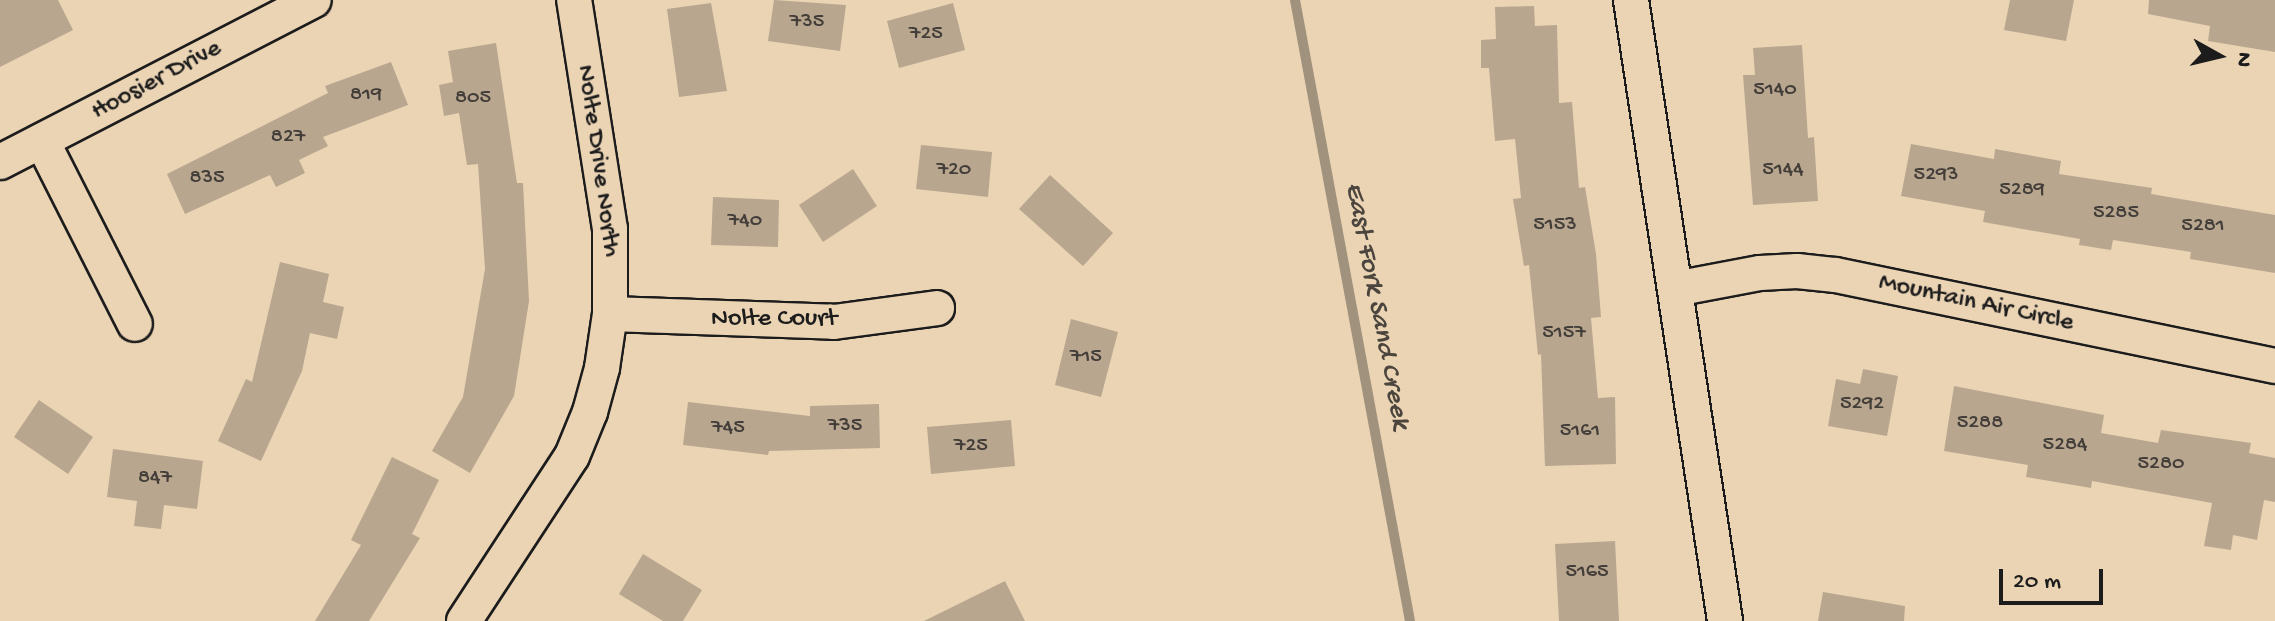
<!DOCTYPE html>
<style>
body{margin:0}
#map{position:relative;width:2275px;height:621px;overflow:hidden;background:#ebd4b4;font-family:"Gochi Hand",sans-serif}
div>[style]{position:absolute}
.stream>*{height:10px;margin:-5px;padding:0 5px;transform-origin:5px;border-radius:5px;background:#a1927e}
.building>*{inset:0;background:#b8a68f}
.roads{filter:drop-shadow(2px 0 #1c1c1c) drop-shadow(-2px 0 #1c1c1c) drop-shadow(0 2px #1c1c1c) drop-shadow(0 -2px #1c1c1c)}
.minor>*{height:34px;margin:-17px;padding:0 17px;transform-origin:17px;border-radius:17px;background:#ebd4b4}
span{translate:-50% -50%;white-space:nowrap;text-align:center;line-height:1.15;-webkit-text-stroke:7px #ebd4b4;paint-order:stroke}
.number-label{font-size:22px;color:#433e39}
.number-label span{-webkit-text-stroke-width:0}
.street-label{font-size:26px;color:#1c1c1c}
.water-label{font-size:28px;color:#4b453e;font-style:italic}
.north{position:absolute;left:2179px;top:16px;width:80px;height:80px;-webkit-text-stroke:6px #ebd4b4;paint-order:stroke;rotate:98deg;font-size:22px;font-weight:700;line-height:32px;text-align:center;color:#1c1c1c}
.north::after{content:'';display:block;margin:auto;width:28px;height:36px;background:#1c1c1c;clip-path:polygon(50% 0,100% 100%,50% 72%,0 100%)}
.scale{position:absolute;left:1999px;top:569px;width:104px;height:36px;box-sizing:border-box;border:4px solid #1c1c1c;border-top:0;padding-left:10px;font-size:24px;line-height:28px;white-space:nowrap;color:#1c1c1c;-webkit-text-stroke:6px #ebd4b4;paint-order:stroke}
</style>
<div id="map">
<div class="stream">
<div style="left:1295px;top:0;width:632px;rotate:79.51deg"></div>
</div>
<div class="building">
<div style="clip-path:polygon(0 0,58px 0,73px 30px,0 67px)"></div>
<div style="clip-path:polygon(774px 0,846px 5px,840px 51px,768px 41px)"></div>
<div style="clip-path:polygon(2010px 0,2074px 0,2066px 41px,2004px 30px)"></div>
<div style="clip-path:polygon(2149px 0,2275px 0,2275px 52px,2208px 41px,2210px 26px,2148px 14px)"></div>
<div style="clip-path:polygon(711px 3px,727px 91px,679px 97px,667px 9px)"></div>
<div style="clip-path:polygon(953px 3px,965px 50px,899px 68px,887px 21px)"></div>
<div style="clip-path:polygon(1534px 6px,1535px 26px,1557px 25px,1559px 103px,1572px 102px,1579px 188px,1585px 187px,1596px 254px,1601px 317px,1591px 318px,1598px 398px,1615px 397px,1616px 464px,1545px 466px,1541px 354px,1538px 355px,1529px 265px,1524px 266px,1513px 199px,1521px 198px,1515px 139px,1495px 141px,1489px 68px,1481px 68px,1481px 40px,1496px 39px,1495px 7px)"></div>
<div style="clip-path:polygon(496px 43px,517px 183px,523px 183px,529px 301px,514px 396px,470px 473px,432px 451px,463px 397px,485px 269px,478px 164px,467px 165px,459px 113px,444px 116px,439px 85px,453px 82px,448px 51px)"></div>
<div style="clip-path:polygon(1802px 45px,1808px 138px,1814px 137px,1818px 201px,1753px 205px,1743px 75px,1755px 75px,1753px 48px)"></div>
<div style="clip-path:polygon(391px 62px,408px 105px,323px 137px,328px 146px,299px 160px,305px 173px,276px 187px,270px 175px,185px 214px,167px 174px,328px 93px,325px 86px)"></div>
<div style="clip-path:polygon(1911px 144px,1994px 159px,1995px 149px,2061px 161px,2059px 174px,2152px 188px,2151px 194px,2275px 215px,2275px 273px,2190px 259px,2191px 252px,2113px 240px,2111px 250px,2079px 245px,2080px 239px,1983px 222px,1985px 211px,1901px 196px)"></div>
<div style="clip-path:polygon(921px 145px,992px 152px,988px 197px,916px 189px)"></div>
<div style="clip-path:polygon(853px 169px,877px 206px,823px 242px,799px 205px)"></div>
<div style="clip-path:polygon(1050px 175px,1113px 233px,1083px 266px,1019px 209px)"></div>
<div style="clip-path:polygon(713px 197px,779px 200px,778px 247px,711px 245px)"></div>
<div style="clip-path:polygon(280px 262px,329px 274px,323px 302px,344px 307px,337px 339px,310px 333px,302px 371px,261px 461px,218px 441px,246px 379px,252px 382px)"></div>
<div style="clip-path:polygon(1071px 319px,1118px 332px,1101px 397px,1055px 385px)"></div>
<div style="clip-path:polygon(1863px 369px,1898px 376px,1887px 436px,1828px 426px,1836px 379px,1860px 384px)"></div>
<div style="clip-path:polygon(1954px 386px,2104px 415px,2101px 433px,2158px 443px,2161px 430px,2251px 443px,2249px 453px,2275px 458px,2275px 502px,2264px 500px,2257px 540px,2233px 535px,2231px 550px,2204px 546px,2212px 503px,2092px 481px,2091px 488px,2026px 477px,2028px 465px,1944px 451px)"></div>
<div style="clip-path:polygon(39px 400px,93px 437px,68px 474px,14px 437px)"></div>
<div style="clip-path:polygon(688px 402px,810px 416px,810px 406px,879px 404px,880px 448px,769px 451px,768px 455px,683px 445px)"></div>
<div style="clip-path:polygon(1011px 420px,1015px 466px,931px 474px,927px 427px)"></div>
<div style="clip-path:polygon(113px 449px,203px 461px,197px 509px,164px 505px,161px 529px,134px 526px,137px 501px,107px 497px)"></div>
<div style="clip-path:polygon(392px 457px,439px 480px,412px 534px,420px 538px,369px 621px,315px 621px,361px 545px,351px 540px)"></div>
<div style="clip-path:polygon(1615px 541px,1619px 621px,1559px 621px,1555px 544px)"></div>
<div style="clip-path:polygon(643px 554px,702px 590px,683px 621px,663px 621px,619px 594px)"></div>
<div style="clip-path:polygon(1005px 581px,1025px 621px,924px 621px)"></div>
<div style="clip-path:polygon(1823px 592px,1905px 606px,1904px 621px,1818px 621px)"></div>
</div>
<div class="roads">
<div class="minor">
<div style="left:1631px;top:0;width:628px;rotate:81.39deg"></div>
<div style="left:42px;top:141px;width:205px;rotate:63.1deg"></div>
<div style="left:0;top:162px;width:353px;rotate:-27.3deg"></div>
<div style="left:1675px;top:289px;width:86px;rotate:-10.7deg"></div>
<div style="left:1760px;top:273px;width:37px;rotate:-3deg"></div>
<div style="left:1797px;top:271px;width:39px;rotate:6deg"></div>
<div style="left:1836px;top:275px;width:448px;rotate:11.7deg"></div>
<div style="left:610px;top:314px;width:224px;rotate:2deg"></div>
<div style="left:834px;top:322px;width:104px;rotate:-7.7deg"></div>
<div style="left:464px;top:621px;width:197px;rotate:-56.8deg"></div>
<div style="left:572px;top:456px;width:48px;rotate:-67.8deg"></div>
<div style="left:590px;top:412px;width:46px;rotate:-74.7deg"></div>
<div style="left:602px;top:368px;width:55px;rotate:-81.6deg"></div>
<div style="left:610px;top:314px;width:85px;rotate:-90deg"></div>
<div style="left:610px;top:229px;width:232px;rotate:-98.9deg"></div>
</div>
</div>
<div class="number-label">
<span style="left:807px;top:23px">735</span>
<span style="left:926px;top:35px">725</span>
<span style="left:1775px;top:91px">5140</span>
<span style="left:366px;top:96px">819</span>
<span style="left:473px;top:99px">805</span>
<span style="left:288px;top:138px">827</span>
<span style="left:954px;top:171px">720</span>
<span style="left:1783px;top:171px">5144</span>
<span style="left:1936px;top:176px">5293</span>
<span style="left:207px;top:179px">835</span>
<span style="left:2022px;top:191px">5289</span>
<span style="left:2116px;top:214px">5285</span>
<span style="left:745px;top:222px">740</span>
<span style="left:1555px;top:226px">5153</span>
<span style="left:2203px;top:227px">5281</span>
<span style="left:1564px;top:334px">5157</span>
<span style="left:1086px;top:358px">715</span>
<span style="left:1862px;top:405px">5292</span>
<span style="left:1980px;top:424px">5288</span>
<span style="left:845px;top:427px">735</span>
<span style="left:728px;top:429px">745</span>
<span style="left:1580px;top:432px">5161</span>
<span style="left:2065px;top:446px">5284</span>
<span style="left:971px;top:447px">725</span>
<span style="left:2161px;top:465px">5280</span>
<span style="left:155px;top:479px">847</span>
<span style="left:1587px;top:573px">5165</span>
</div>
<div class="street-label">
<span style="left:157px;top:81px;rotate:-28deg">Hoosier Drive</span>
<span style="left:597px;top:161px;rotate:82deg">Nolte Drive North</span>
<span style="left:1976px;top:304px;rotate:12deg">Mountain Air Circle</span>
<span style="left:774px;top:320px">Nolte Court</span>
</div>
<div class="water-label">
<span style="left:1376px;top:306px;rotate:79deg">East Fork Sand Creek</span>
</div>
<div class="north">N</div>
<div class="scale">20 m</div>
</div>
